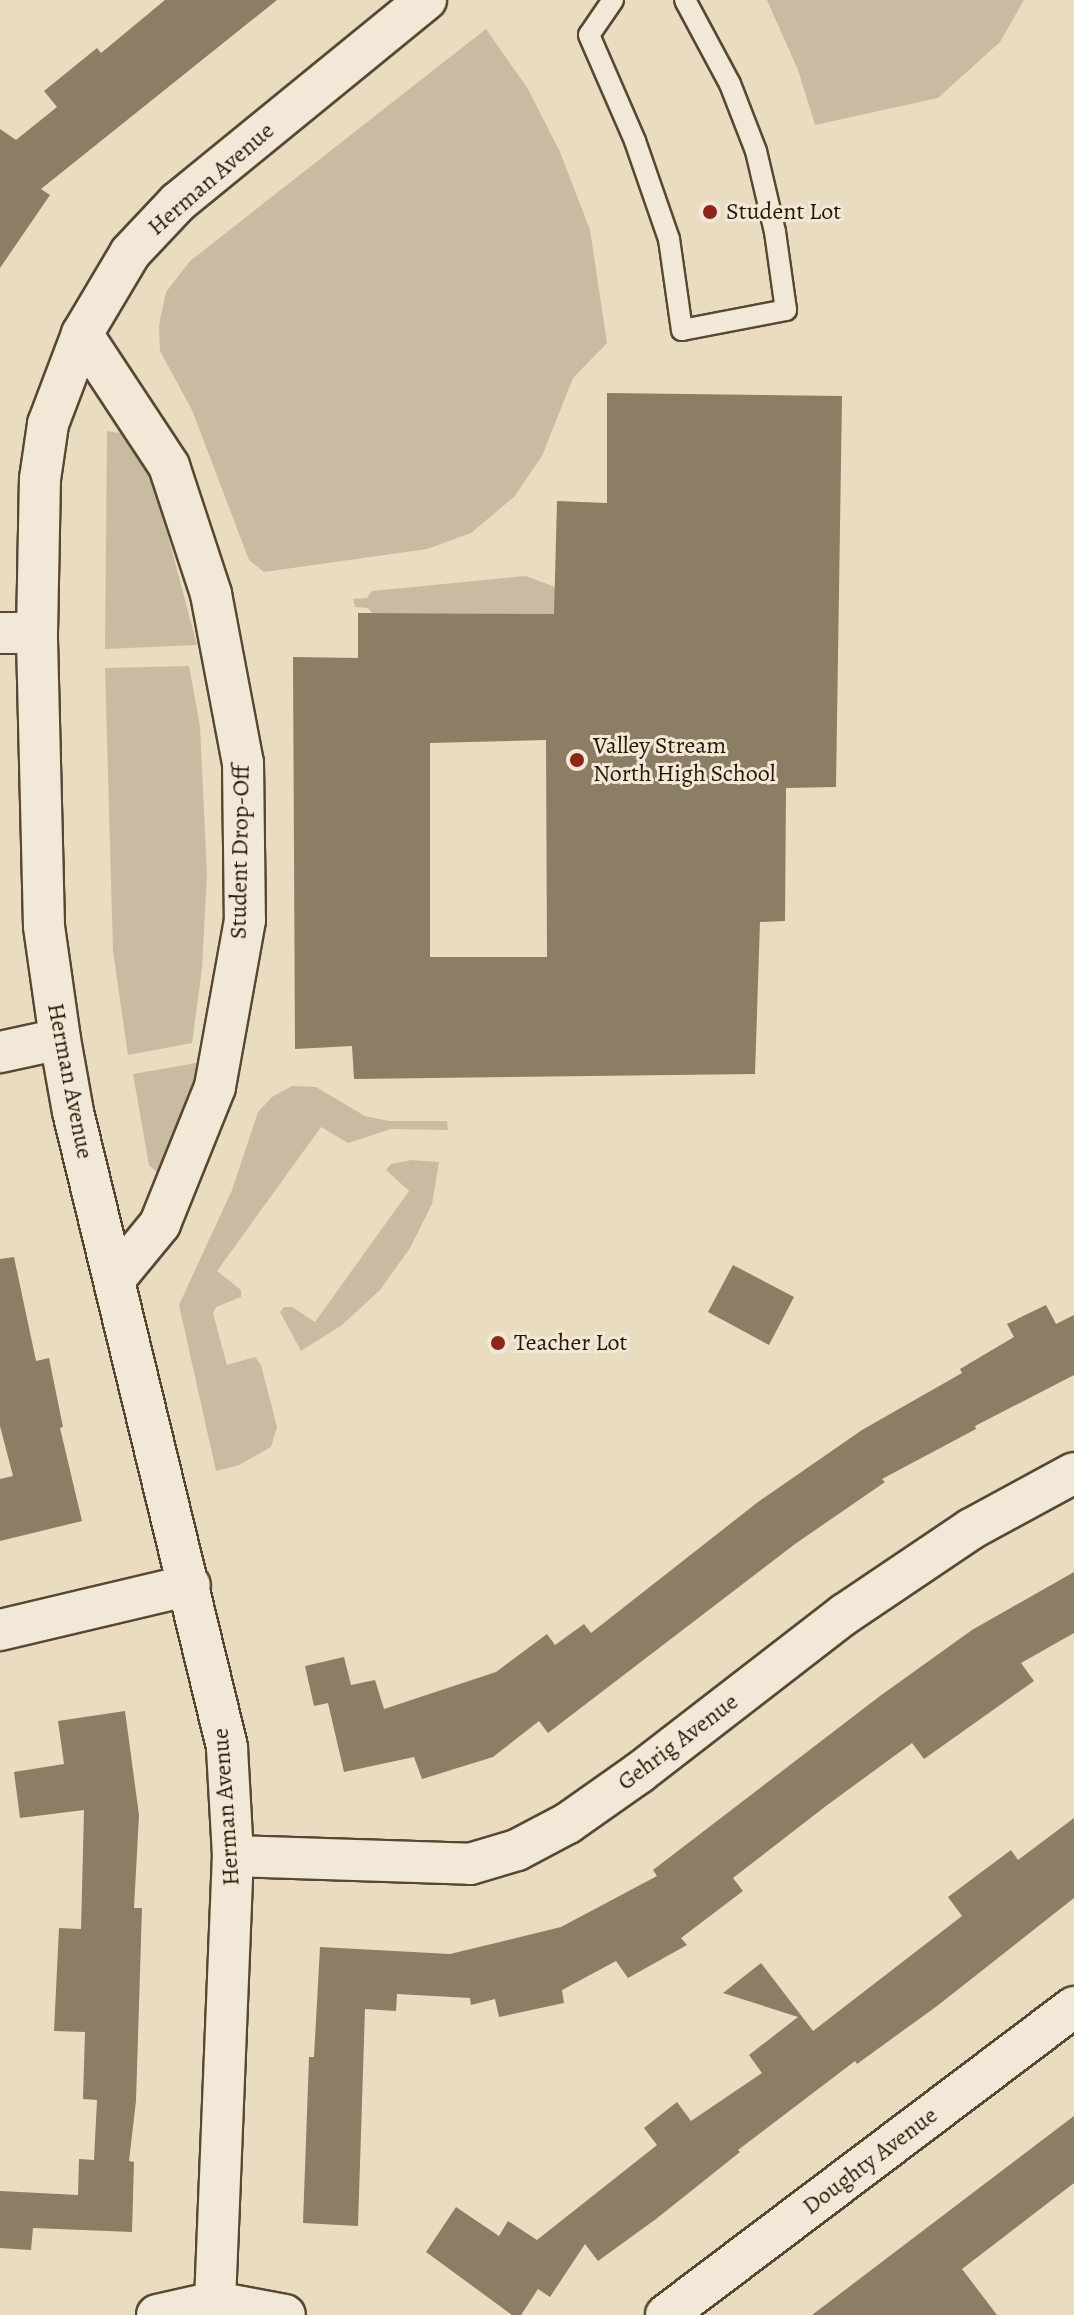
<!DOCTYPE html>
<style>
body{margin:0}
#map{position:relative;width:1074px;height:2315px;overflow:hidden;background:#e9dcc1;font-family:Alegreya,serif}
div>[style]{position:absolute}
.green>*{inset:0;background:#c8bba1}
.building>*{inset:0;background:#8c7d65}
.roads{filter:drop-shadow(2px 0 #584832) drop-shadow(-2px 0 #584832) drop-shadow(0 2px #584832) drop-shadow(0 -2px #584832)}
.lane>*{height:20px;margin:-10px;padding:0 10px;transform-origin:10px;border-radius:10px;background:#f1e8d7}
.street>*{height:40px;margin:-20px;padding:0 20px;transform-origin:20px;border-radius:20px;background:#f1e8d7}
.dots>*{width:22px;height:22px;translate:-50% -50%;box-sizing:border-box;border:4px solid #f1e8d7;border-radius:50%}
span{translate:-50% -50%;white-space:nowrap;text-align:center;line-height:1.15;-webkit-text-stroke:6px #f1e8d7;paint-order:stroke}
.street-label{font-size:24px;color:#281702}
.poi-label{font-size:24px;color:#281702}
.left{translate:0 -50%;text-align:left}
</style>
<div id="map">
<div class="green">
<div style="clip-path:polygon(767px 0,1024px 0,1000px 42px,938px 98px,815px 125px,798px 70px)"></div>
<div style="clip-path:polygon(486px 29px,528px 89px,560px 152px,590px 230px,607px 343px,573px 378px,542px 456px,514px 497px,471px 533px,427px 549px,264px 572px,249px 560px,192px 410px,160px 351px,159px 325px,166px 292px,190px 261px)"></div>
<div style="clip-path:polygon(107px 431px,131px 435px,148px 461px,197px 645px,105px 649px)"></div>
<div style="clip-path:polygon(526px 576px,555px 587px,555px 614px,372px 613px,368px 608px,355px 607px,353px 599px,367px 598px,372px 591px)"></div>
<div style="clip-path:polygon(189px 666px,200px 726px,207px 874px,202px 968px,192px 1043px,128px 1055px,113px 951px,105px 668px)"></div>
<div style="clip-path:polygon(202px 1062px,180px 1161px,159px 1174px,149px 1165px,133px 1074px)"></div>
<div style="clip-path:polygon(292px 1086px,316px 1087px,365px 1116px,389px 1121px,447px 1121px,448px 1130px,391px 1129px,348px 1143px,321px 1127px,217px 1271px,241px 1290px,241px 1297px,216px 1307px,213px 1313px,227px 1365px,255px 1357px,261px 1365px,277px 1427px,271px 1447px,239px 1465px,216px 1471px,179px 1305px,232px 1190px,258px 1112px,272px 1097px)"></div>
<div style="clip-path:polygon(412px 1160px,439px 1162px,432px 1204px,410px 1248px,380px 1290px,342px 1325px,301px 1351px,280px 1312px,284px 1307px,292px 1307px,315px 1322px,409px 1191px,386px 1170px,391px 1164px)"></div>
</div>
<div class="building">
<div style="clip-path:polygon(165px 0,277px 0,41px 189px,50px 195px,0 268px,0 129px,16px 140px,57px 107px,44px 91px,97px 48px,101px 53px)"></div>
<div style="clip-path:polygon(evenodd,607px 393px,842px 396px,836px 787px,786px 788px,785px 921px,760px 922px,755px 1074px,354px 1079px,352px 1046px,295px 1049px,293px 657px,358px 658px,358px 613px,554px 614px,557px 501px,607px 503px,607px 393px,546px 740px,547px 957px,430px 957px,430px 743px,546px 740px)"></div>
<div style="clip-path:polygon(14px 1257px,36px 1361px,49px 1358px,63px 1427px,60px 1428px,82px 1521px,0 1541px,0 1479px,13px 1476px,0 1426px,0 1259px)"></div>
<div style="clip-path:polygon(733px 1265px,794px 1297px,769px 1345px,708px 1312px)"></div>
<div style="clip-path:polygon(1046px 1305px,1056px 1324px,1074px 1315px,1074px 1375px,975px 1426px,976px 1429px,882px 1479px,885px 1482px,795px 1544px,548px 1733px,539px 1721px,493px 1757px,422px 1779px,414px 1757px,344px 1772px,328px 1703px,314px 1706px,305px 1666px,344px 1657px,351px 1685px,375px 1680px,384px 1709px,496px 1672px,547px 1634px,555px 1645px,584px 1624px,591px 1633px,758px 1502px,862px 1430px,962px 1373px,960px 1369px,1014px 1337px,1007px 1324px)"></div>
<div style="clip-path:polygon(1074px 1572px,1074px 1633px,1021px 1663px,1034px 1681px,924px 1759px,912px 1743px,826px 1806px,733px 1878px,743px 1891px,681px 1938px,687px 1945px,628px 1978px,616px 1961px,562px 1990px,564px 2003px,499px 2017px,495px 1999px,471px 2005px,470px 1998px,397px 1994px,396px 2011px,365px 2009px,358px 2226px,303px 2223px,309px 2057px,314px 2057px,320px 1947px,450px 1954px,561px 1927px,657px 1876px,653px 1870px,880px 1696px,972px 1630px)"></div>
<div style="clip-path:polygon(125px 1711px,139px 1815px,134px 1908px,142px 1908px,136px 2101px,129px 2161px,134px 2162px,132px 2232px,33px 2228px,31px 2250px,0 2248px,0 2191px,78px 2195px,79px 2159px,94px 2160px,97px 2100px,83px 2099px,85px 2032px,54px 2031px,59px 1928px,81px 1929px,84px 1810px,20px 1818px,14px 1772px,64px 1764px,58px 1721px)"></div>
<div style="clip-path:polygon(1074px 1818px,1074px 1898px,937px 2006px,857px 2064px,855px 2061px,738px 2150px,740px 2152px,656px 2219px,598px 2261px,585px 2244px,550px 2297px,538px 2289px,521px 2315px,512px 2315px,426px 2252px,456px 2207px,499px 2236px,508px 2221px,537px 2240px,657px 2145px,644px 2128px,677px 2102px,691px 2121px,762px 2073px,749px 2055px,798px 2017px,723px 1993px,761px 1963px,813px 2031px,962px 1916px,948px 1897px,1011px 1850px,1018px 1860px)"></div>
<div style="clip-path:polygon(1074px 2116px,1074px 2183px,962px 2269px,997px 2315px,812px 2315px)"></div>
</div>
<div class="roads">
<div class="lane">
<div style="left:613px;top:0;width:42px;rotate:124.4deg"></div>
<div style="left:589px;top:35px;width:116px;rotate:66.5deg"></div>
<div style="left:635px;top:141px;width:104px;rotate:70.9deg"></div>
<div style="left:669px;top:239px;width:92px;rotate:81.9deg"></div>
<div style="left:682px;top:330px;width:106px;rotate:-10.9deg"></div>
<div style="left:786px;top:310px;width:79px;rotate:-98deg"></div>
<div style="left:775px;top:232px;width:83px;rotate:-103.2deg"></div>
<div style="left:756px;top:151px;width:72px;rotate:-111.2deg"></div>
<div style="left:730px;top:84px;width:95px;rotate:-118.2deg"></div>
</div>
<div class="street">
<div style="left:82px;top:334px;width:158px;rotate:56.6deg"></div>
<div style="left:169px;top:466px;width:135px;rotate:71.8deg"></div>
<div style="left:211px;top:594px;width:172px;rotate:79.3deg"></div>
<div style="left:243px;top:763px;width:157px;rotate:89.3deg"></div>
<div style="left:245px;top:920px;width:170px;rotate:100.2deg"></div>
<div style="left:215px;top:1087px;width:148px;rotate:111.9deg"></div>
<div style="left:160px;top:1224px;width:72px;rotate:129.4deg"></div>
<div style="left:0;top:633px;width:37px"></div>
<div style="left:0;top:1052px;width:61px;rotate:-12.2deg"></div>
<div style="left:0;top:1630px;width:195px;rotate:-13.3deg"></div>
<div style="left:233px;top:1856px;width:237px;rotate:1.9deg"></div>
<div style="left:470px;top:1864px;width:49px;rotate:-16.6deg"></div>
<div style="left:517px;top:1850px;width:58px;rotate:-27.9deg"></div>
<div style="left:568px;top:1823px;width:87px;rotate:-35.2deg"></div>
<div style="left:639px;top:1773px;width:260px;rotate:-37.7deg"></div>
<div style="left:845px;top:1614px;width:152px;rotate:-34deg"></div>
<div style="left:971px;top:1529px;width:117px;rotate:-28.5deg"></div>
<div style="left:215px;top:2302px;width:446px;rotate:-87.7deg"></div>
<div style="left:233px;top:1856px;width:109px;rotate:-93.2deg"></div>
<div style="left:227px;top:1747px;width:653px;rotate:-103.63deg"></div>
<div style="left:73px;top:1112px;width:74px;rotate:-100.1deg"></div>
<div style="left:60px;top:1039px;width:114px;rotate:-98.1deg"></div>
<div style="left:44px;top:926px;width:293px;rotate:-91.4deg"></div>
<div style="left:37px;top:633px;width:154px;rotate:-88.9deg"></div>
<div style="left:40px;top:479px;width:56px;rotate:-81.7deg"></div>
<div style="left:48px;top:424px;width:96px;rotate:-69.3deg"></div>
<div style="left:82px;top:334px;width:94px;rotate:-59.3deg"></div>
<div style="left:130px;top:253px;width:70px;rotate:-46.7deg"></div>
<div style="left:178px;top:202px;width:320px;rotate:-39.2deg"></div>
<div style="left:157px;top:2315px;width:59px;rotate:-12.6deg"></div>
<div style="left:215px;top:2302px;width:71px;rotate:10.5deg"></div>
<div style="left:666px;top:2315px;width:511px;rotate:-37.05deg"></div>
</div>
</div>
<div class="dots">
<div style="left:710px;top:212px;background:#8f2418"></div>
<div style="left:577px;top:760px;background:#8f2418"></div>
<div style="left:498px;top:1343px;background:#8f2418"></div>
</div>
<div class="street-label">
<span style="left:211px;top:179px;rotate:-41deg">Herman Avenue</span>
<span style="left:240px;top:852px;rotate:-89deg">Student Drop-Off</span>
<span style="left:70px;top:1081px;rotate:79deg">Herman Avenue</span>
<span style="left:678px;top:1742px;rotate:-37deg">Gehrig Avenue</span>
<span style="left:226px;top:1807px;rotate:-94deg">Herman Avenue</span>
<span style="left:870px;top:2161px;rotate:-37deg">Doughty Avenue</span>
</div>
<div class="poi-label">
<span class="left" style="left:726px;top:212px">Student Lot</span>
<span class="left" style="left:593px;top:760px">Valley Stream<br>North High School</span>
<span class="left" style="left:514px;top:1343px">Teacher Lot</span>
</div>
</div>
